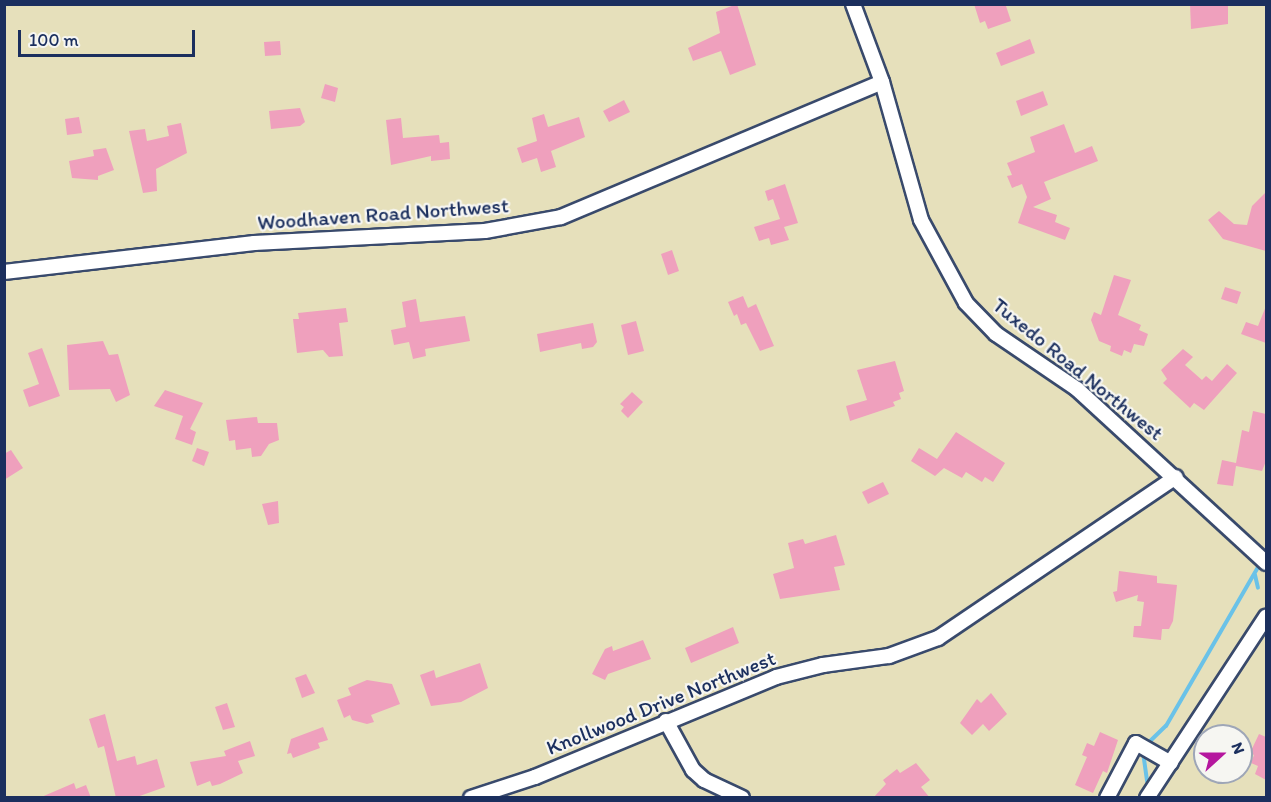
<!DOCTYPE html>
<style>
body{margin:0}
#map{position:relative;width:1271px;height:802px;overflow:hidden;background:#e6e0bb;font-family:Itim,sans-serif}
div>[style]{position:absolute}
.stream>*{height:4px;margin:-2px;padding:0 2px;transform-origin:2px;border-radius:2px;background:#6ac2e8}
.building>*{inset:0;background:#efa0bd}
.roads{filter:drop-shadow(2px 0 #394a6c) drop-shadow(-2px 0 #394a6c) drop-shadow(0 2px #394a6c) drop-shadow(0 -2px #394a6c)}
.minor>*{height:14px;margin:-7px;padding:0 7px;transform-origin:7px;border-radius:7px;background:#fff}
span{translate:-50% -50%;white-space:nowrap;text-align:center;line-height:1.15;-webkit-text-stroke:4.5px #f6f6f2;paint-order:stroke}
.street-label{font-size:21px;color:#1b2f5e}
.frame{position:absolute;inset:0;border:6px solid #1b2f5e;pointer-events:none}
.north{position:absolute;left:1193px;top:724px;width:60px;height:60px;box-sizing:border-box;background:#f6f6f2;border:2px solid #9ea6b7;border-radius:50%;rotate:69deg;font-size:16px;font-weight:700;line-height:24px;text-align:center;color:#1b2f5e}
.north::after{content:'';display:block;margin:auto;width:21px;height:27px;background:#b5179e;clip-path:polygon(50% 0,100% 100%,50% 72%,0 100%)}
.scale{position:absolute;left:18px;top:30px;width:177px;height:27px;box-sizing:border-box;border:3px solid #1b2f5e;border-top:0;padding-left:8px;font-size:18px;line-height:21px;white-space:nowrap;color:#1b2f5e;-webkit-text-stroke:4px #f6f6f2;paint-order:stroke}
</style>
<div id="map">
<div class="stream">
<div style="left:1255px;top:575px;width:13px;rotate:77deg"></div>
<div style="left:1146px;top:745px;width:28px;rotate:-44deg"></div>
<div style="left:1166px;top:726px;width:190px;rotate:-59.9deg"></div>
<div style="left:1143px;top:752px;width:30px;rotate:82deg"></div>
</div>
<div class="building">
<div style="clip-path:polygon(737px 4px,756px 65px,730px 75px,721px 51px,693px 61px,688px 48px,720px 33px,716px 12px)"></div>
<div style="clip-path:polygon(974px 4px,1006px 6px,1011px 21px,988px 29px,985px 21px,980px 23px)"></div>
<div style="clip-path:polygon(1190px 4px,1228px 4px,1228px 24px,1191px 29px)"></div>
<div style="clip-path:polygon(1030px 39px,1035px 53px,1001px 66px,996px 53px)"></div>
<div style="clip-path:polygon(280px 41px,281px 55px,265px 56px,264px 42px)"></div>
<div style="clip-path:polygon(325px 84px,338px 88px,335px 102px,321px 98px)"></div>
<div style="clip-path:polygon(1043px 91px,1048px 105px,1021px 116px,1016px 101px)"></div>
<div style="clip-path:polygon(624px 100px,630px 112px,609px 122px,603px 111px)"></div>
<div style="clip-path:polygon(300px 108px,305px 122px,300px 126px,271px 129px,269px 111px)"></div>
<div style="clip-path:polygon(544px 114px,548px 127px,579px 117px,585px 137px,551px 151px,556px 167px,541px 172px,537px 158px,522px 163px,517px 148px,537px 141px,532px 118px)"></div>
<div style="clip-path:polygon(79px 117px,82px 133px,67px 135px,65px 119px)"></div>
<div style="clip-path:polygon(401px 118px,403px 138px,439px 135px,440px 143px,449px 142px,450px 159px,431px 161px,431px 156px,391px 165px,386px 120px)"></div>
<div style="clip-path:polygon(181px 123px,187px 153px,156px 169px,157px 191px,143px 193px,129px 131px,145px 129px,147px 141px,169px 136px,167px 126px)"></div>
<div style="clip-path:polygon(1064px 124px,1075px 153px,1092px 146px,1098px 161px,1044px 182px,1051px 199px,1033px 207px,1057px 215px,1055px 222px,1070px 228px,1065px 240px,1018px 223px,1027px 197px,1022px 184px,1012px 188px,1007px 176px,1012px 175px,1007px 163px,1035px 152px,1030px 137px)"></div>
<div style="clip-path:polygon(106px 148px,114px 170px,98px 176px,98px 180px,72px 178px,69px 161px,94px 156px,93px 150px)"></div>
<div style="clip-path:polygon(785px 184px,798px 223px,784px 227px,789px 240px,771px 245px,769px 238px,759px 241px,754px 227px,780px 219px,773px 199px,768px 201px,765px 191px)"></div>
<div style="clip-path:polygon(1266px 192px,1266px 251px,1223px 239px,1208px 220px,1219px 211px,1234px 224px,1247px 225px,1252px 206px)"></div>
<div style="clip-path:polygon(672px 250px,679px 271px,668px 275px,661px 254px)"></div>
<div style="clip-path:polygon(1114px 275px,1131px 280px,1118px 315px,1141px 325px,1139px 330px,1148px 334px,1144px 346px,1134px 344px,1131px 353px,1124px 350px,1122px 356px,1110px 351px,1111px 346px,1099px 341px,1091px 320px,1094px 312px,1101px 315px)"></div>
<div style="clip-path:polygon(1225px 287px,1241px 292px,1237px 304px,1221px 299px)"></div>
<div style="clip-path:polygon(743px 296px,748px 308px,756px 304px,774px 346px,760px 351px,746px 323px,741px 325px,737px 314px,734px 316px,728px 302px)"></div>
<div style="clip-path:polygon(416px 299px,420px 322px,465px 316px,470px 341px,425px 349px,426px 356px,413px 359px,409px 342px,394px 345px,391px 330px,406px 327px,402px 302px)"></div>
<div style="clip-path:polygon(1266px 306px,1266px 343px,1241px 334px,1246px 322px,1258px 326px)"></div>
<div style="clip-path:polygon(346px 308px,348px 322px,339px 323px,343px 356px,329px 357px,323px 350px,297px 353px,293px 319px,299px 319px,298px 313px)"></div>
<div style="clip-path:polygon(636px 321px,644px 351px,628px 355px,621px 325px)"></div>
<div style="clip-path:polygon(593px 323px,597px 342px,593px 347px,582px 349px,581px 343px,540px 352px,537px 334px)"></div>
<div style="clip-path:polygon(103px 341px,109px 355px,118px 354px,130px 395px,116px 402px,110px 389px,69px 390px,67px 345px)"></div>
<div style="clip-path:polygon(42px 348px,60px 396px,29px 407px,23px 390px,39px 384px,28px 353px)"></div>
<div style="clip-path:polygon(1183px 349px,1193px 357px,1185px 365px,1202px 380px,1206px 376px,1212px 381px,1227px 364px,1237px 373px,1204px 410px,1194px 403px,1190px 408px,1163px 383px,1167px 379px,1161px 370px)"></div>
<div style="clip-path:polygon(895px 361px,904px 391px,899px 393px,901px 399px,893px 402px,895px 406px,850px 421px,846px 406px,867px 400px,857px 370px)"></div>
<div style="clip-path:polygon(165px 390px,203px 403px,190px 429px,196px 432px,192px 445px,175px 439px,183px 416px,154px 406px)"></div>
<div style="clip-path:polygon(632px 392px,643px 402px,628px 418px,621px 411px,624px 407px,620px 404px)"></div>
<div style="clip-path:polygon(1253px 411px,1266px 414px,1266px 461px,1262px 471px,1236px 466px,1233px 486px,1217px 484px,1222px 460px,1236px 463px,1242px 430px,1249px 432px)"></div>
<div style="clip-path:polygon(257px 417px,258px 423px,277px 423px,279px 440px,269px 444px,261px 456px,252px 457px,251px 448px,236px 450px,235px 440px,229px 441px,226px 420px)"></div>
<div style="clip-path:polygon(956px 432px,1005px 463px,993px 482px,985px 477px,982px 482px,966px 472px,962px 478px,944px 468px,935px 476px,911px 461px,919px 448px,937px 459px)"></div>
<div style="clip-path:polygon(197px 448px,209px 452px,204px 466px,192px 461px)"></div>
<div style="clip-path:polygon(11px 450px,23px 468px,4px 480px,4px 454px)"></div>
<div style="clip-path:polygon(883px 482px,889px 494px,868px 504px,862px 492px)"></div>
<div style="clip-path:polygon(278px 501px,279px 523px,268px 525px,262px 504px)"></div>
<div style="clip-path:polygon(836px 535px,845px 565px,834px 567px,840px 590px,780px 599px,773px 574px,794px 568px,788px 543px,803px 539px,805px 544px)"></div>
<div style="clip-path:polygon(1119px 571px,1157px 576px,1157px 583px,1177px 585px,1173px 621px,1169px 629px,1162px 629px,1161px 640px,1133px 637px,1134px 626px,1141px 626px,1144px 602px,1137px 601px,1138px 595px,1116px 602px,1113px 592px,1117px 591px)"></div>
<div style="clip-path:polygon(733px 627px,739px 643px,691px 663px,685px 648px)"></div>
<div style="clip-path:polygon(643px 640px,651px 659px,608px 674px,605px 680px,592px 674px,605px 649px,612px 646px,613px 651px)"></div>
<div style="clip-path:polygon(480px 663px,488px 688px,461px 702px,431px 706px,420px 675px,434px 670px,436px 678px)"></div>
<div style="clip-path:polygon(306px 674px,315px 693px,302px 698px,295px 678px)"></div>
<div style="clip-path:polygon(367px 680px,392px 684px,400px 704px,371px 715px,374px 722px,367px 724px,352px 720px,350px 715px,344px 718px,337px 700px,351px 695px,348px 688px)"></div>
<div style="clip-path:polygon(991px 693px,1007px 714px,989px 731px,983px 724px,972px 735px,960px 723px,977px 699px,981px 703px)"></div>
<div style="clip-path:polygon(227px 703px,235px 727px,223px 730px,215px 707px)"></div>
<div style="clip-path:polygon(105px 714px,117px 761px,135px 756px,137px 765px,157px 759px,165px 787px,134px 798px,116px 798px,104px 746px,98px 748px,89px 719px)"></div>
<div style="clip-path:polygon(323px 727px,328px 740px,318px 743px,320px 748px,293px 758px,291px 753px,287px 754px,291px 739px)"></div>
<div style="clip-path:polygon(1100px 732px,1118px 740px,1107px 773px,1103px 771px,1093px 793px,1075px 785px,1087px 757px,1082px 755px,1087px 743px,1094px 746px)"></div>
<div style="clip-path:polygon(1259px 734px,1266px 737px,1266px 780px,1255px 774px,1258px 766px,1251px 763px,1254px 755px,1250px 753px)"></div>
<div style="clip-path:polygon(250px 741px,255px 756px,238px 761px,243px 773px,220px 784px,212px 786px,210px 781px,197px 786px,190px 762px,226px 756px,224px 751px)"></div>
<div style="clip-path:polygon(916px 763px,930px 780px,921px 787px,930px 798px,873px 798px,886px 784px,883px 780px,897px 769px,900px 773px)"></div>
<div style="clip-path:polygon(74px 783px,76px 789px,86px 785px,91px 798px,39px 798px)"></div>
</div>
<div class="roads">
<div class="minor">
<div style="left:853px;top:4px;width:83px;rotate:69.6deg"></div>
<div style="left:882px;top:82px;width:143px;rotate:74.2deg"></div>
<div style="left:921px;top:220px;width:94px;rotate:61.5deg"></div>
<div style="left:966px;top:303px;width:43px;rotate:45.9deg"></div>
<div style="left:996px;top:334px;width:98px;rotate:34.2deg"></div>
<div style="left:1077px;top:389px;width:257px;rotate:42.6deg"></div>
<div style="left:4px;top:272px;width:252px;rotate:-6.6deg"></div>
<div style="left:254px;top:243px;width:231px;rotate:-3deg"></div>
<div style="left:485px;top:231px;width:77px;rotate:-10.4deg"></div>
<div style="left:561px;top:217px;width:348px;rotate:-22.8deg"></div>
<div style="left:666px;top:721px;width:56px;rotate:61.1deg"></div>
<div style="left:693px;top:770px;width:15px;rotate:42deg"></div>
<div style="left:704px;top:780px;width:42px;rotate:25.3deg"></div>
<div style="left:471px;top:798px;width:67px;rotate:-18.2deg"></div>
<div style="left:535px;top:777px;width:261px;rotate:-22.5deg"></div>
<div style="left:776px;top:677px;width:49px;rotate:-14.3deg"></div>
<div style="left:823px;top:665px;width:67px;rotate:-7.8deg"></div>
<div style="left:889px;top:656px;width:52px;rotate:-20.2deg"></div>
<div style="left:938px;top:638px;width:287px;rotate:-34.1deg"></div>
<div style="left:1107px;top:798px;width:62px;rotate:-62.2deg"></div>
<div style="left:1136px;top:743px;width:40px;rotate:29.7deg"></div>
<div style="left:1147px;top:798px;width:217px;rotate:-56.7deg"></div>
</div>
</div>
<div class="street-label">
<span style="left:383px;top:214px;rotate:-4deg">Woodhaven Road Northwest</span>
<span style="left:1078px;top:369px;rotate:39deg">Tuxedo Road Northwest</span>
<span style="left:661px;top:703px;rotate:-22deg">Knollwood Drive Northwest</span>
</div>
<div class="frame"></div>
<div class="north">N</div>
<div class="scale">100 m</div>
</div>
